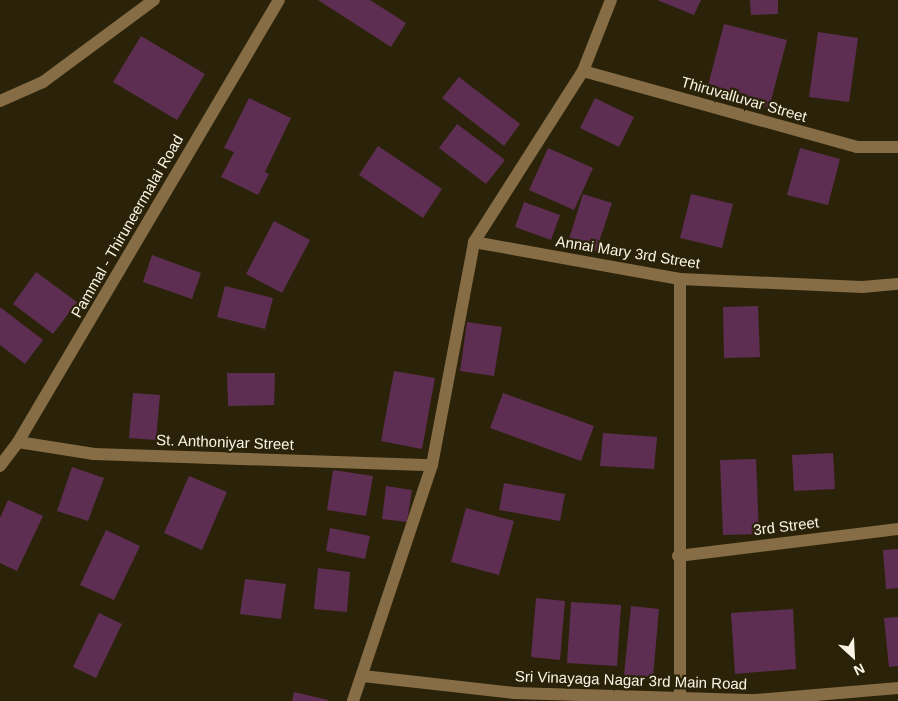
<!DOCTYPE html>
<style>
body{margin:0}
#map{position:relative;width:898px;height:701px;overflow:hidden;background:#2a2309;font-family:Helvetica,sans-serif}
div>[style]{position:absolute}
.building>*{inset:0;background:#5e2e52}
.minor>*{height:12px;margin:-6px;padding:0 6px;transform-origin:6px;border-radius:6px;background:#876d45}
span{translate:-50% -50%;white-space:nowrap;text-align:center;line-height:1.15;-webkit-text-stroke:4.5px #2a2309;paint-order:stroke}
.street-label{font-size:15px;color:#faf5e6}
.north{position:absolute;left:828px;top:631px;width:50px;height:50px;-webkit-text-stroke:4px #2a2309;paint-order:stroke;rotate:155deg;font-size:14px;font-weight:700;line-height:20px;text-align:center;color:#faf5e6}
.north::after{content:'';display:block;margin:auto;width:18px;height:22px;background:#faf5e6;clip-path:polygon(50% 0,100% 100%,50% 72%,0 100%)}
</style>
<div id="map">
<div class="building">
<div style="clip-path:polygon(318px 0,370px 0,406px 23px,391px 47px)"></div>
<div style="clip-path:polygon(657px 0,701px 0,694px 15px)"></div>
<div style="clip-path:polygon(750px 0,778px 0,778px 14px,751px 15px)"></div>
<div style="clip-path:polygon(724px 24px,787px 40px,769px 108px,706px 93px)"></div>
<div style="clip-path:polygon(818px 32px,858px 38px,849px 102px,809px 97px)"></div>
<div style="clip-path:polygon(141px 36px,205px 74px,177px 120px,113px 82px)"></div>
<div style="clip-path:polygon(459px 77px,520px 124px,504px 146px,442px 98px)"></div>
<div style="clip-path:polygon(249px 98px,291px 118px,265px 172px,269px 174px,258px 195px,221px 177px,234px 152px,224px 148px)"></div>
<div style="clip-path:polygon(595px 98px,634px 117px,619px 147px,580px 128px)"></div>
<div style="clip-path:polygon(457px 124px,505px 160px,486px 184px,439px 148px)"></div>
<div style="clip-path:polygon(378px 146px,442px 189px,423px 218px,359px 175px)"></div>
<div style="clip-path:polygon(548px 148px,593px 168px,574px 210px,529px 190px)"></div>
<div style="clip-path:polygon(800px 148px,840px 159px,828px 205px,787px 195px)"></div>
<div style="clip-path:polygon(583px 194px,612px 203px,596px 251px,568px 242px)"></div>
<div style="clip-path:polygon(691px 194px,733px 204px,722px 248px,680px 238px)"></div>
<div style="clip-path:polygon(524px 202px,560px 215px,551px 240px,515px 227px)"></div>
<div style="clip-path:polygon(274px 221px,310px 240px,282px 293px,246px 274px)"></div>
<div style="clip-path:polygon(152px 255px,201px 273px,192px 299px,143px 282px)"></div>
<div style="clip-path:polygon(36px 272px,77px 302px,53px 334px,13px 304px)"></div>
<div style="clip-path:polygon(225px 286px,273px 298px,265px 329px,217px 317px)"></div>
<div style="clip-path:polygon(758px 306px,760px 357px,724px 358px,723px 307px)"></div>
<div style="clip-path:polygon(0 307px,43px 340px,25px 364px,0 345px)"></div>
<div style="clip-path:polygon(467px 322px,502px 327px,494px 376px,460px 371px)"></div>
<div style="clip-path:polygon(394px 371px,435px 378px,422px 449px,381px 441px)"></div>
<div style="clip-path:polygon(227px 373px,275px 373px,274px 405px,228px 406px)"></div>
<div style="clip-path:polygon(133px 393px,160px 395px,156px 440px,129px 438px)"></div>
<div style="clip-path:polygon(503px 393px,594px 426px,581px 461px,490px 428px)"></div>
<div style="clip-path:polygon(603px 433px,657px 437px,654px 469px,600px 466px)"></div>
<div style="clip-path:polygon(833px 453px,835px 489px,794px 491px,792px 455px)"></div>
<div style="clip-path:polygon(756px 459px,759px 534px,723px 535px,720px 460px)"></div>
<div style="clip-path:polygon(72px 467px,104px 478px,88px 521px,57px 511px)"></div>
<div style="clip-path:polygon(333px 470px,373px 476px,366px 516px,327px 510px)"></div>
<div style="clip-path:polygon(189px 476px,227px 492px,202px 550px,164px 533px)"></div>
<div style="clip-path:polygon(504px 483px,565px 494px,560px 521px,499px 510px)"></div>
<div style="clip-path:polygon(386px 486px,412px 490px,407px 522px,382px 519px)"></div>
<div style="clip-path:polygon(8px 500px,43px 516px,17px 571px,0 563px,0 518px)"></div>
<div style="clip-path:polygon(466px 508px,514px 521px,499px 575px,451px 562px)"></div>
<div style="clip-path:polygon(330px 528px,370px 536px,365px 559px,326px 551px)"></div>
<div style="clip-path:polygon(106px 530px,140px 546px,114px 600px,80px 585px)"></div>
<div style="clip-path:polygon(898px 549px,898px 588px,886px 589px,883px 550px)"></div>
<div style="clip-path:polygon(318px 568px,350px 572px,347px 612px,314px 609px)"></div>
<div style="clip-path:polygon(245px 579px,286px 584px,281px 619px,240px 614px)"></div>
<div style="clip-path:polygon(536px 598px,565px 601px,560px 660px,531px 657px)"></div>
<div style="clip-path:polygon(571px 602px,621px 605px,617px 666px,567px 663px)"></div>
<div style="clip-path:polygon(631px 606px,659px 609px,653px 677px,624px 675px)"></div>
<div style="clip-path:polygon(793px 609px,796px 669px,735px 674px,731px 613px)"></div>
<div style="clip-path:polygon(99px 613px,122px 624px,96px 678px,73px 667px)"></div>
<div style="clip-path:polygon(898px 617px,898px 666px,889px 667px,884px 618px)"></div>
<div style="clip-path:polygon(294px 692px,328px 700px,328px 701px,292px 701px)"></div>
</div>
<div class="minor">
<div style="left:583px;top:71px;width:284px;rotate:15.5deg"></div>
<div style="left:857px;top:147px;width:41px"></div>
<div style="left:0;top:101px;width:47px;rotate:-23.8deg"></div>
<div style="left:43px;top:82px;width:138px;rotate:-36.5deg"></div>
<div style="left:474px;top:242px;width:209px;rotate:10.2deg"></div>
<div style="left:680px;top:279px;width:182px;rotate:2.5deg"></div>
<div style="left:862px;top:287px;width:36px;rotate:-5deg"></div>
<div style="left:680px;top:279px;width:419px;rotate:90deg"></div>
<div style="left:18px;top:442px;width:77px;rotate:9deg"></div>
<div style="left:94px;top:454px;width:338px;rotate:1.9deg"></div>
<div style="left:0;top:466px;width:30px;rotate:-53deg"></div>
<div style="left:18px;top:442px;width:513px;rotate:-59.44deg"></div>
<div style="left:678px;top:556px;width:222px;rotate:-7deg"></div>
<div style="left:363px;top:676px;width:152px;rotate:6.4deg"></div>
<div style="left:514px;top:693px;width:242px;rotate:1.7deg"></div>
<div style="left:756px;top:700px;width:143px;rotate:-4.8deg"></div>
<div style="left:353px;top:701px;width:249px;rotate:-71.5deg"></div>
<div style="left:432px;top:465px;width:227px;rotate:-79.3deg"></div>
<div style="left:474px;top:242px;width:203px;rotate:-57.5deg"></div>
<div style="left:583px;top:71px;width:76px;rotate:-68.5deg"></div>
</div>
<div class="street-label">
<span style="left:744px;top:99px;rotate:16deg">Thiruvalluvar Street</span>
<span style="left:127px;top:226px;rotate:-60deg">Pammal - Thiruneermalai Road</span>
<span style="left:628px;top:252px;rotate:9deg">Annai Mary 3rd Street</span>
<span style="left:225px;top:442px;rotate:2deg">St. Anthoniyar Street</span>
<span style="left:786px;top:526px;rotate:-7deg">3rd Street</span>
<span style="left:631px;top:680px;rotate:2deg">Sri Vinayaga Nagar 3rd Main Road</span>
</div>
<div class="north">N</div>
</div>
